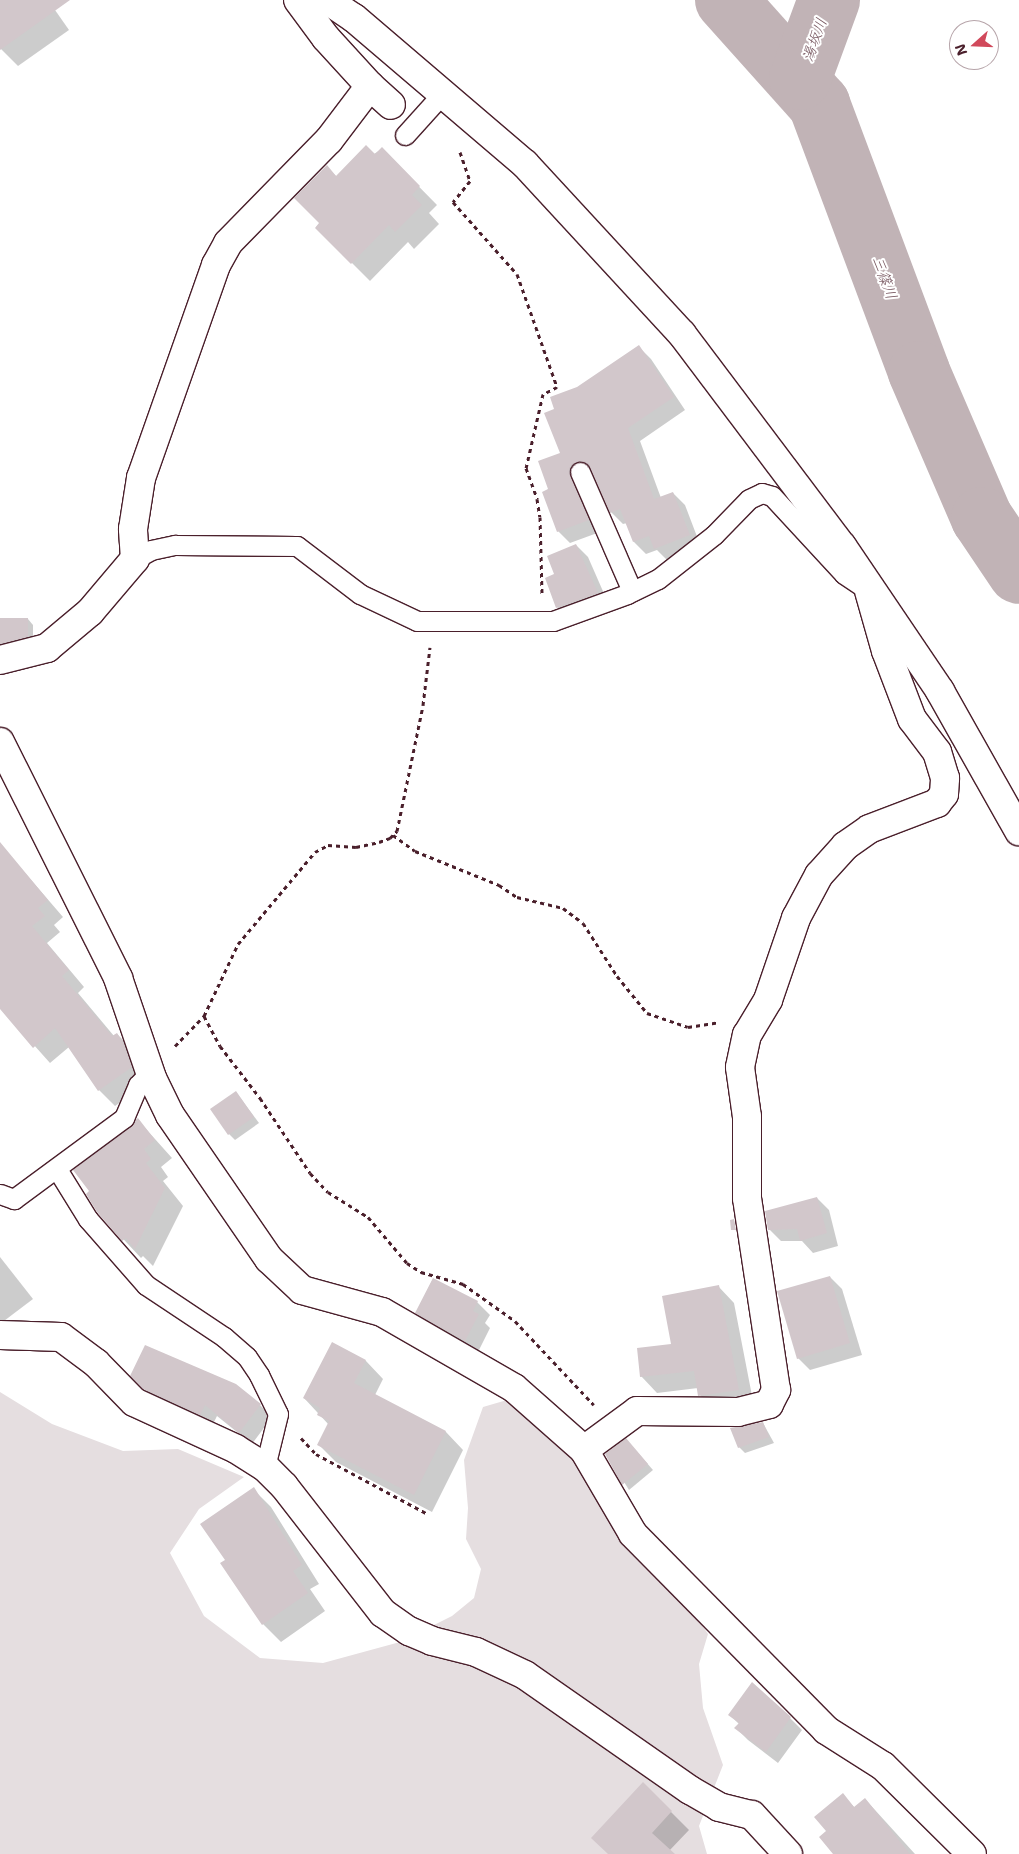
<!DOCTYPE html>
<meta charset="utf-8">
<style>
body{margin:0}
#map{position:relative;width:1019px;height:1854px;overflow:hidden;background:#fff;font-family:"Shantell Sans","Klee One",sans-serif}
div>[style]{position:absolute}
.green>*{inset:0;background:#e5dee0}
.shadow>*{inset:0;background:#0003}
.river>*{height:62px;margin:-31px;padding:0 31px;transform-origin:31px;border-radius:31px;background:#c1b3b6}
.building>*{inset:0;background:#d2c7cb}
.path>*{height:3px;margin-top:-1.5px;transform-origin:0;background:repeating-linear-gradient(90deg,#4a1f2b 0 4px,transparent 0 8px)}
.roads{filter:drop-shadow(1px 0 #4a1f2b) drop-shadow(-1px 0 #4a1f2b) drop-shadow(0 1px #4a1f2b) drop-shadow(0 -1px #4a1f2b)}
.service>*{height:19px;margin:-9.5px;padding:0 9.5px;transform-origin:9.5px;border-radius:9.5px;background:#fff}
.minor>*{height:28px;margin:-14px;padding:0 14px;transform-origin:14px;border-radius:14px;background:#fff}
span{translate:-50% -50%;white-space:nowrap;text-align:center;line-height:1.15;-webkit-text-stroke:4px #fff;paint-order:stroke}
.water-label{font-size:15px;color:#74535c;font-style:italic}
.north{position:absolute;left:949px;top:20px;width:50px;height:50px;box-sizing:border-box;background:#fff;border:1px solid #b7a5aa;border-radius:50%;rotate:250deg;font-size:14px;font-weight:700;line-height:20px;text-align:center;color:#4a1f2b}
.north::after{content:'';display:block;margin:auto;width:18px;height:22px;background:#d1495b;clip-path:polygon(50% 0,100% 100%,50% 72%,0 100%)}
</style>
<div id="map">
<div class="green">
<div style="clip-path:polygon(0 1392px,52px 1424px,123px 1451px,178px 1449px,244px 1477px,199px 1509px,170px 1553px,204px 1616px,260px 1658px,323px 1663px,400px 1642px,452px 1616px,474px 1598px,481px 1569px,466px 1539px,468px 1508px,464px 1460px,483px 1407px,507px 1400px,583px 1467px,590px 1486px,615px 1531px,695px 1615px,708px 1634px,699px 1664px,703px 1708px,723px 1765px,699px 1826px,707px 1854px,0 1854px)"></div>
</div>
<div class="shadow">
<div style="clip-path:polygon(0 0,48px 0,69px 30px,18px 66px,0 48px)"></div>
<div style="clip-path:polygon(382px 149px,437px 205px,429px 213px,439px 224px,414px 249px,408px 242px,370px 281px,316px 227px,321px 223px,327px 167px,337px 177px)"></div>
<div style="clip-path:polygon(639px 347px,651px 359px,685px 410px,640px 441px,661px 498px,673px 493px,685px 505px,701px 547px,667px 560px,657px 550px,646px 554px,634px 542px,627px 523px,623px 524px,611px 512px,594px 472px,583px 477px,600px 532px,570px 543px,558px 531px,550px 490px,561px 453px,556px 410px,578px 388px)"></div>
<div style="clip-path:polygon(576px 545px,588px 557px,609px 605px,570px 619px,557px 607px,555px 574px)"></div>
<div style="clip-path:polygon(0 619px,28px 619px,33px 625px,33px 643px,0 652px)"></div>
<div style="clip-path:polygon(13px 859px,63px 917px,54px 925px,60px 932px,47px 943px,84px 987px,78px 993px,114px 1036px,117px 1034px,133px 1050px,147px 1084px,115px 1106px,99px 1090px,69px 1047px,50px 1063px,0 1007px,0 870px)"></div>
<div style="clip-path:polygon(236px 1092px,259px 1123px,235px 1140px,229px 1134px)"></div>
<div style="clip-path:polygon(138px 1120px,172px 1158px,161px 1167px,168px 1177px,163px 1181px,183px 1206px,153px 1266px,143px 1256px,141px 1258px,98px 1212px)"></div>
<div style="clip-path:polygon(817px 1198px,829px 1210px,838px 1246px,813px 1253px,802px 1241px,781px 1241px,769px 1229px)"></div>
<div style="clip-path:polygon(0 1257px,33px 1299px,0 1324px)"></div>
<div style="clip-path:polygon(830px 1277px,842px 1289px,862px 1355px,810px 1370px,798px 1358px)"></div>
<div style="clip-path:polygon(433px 1279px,477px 1302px,490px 1315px,485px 1323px,490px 1328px,478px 1352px,428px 1325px,416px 1313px)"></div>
<div style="clip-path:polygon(718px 1286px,734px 1303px,754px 1406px,716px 1412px,700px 1395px,698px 1388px,657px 1393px,641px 1376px,673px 1345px)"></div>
<div style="clip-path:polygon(333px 1344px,366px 1361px,383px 1379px,375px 1395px,446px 1432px,463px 1450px,432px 1512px,336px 1462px,318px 1444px,329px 1425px,304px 1398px)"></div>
<div style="clip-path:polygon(132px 1376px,260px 1405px,272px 1417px,252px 1444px,217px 1416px,212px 1426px,157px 1401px)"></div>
<div style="clip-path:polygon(763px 1423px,774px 1443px,745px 1453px,739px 1447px)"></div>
<div style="clip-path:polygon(632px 1446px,653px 1470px,629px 1490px,607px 1454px)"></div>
<div style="clip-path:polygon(253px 1489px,271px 1507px,319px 1584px,310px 1589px,325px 1611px,281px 1642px,263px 1624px)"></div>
<div style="clip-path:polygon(730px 1715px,790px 1718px,802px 1730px,778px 1763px,748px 1740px,736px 1728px,739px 1724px)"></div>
<div style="clip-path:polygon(643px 1784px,689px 1830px,669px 1851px,673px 1854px,609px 1854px)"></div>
<div style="clip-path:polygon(843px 1795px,855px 1808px,865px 1799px,915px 1854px,835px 1854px,828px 1831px)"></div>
</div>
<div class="river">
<div style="left:726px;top:0;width:140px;rotate:48.2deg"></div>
<div style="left:819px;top:104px;width:286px;rotate:69.5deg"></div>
<div style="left:919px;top:372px;width:159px;rotate:66.7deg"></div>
<div style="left:982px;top:518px;width:66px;rotate:56.1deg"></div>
<div style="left:800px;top:79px;width:84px;rotate:-69.8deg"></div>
</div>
<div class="building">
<div style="clip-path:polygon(0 0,70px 0,0 50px)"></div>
<div style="clip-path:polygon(366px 145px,375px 154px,382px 147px,420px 186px,412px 195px,422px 205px,395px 232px,389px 225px,351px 264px,315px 228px,319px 223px,294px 198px,327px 165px,336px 176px)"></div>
<div style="clip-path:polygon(639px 345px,674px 397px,628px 428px,654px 499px,673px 492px,690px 535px,654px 549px,649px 536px,633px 542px,620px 509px,610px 513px,590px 468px,581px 461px,571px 465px,569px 471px,589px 520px,557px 532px,542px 492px,548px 489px,538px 461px,560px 453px,544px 413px,554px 409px,550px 397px,577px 387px)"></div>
<div style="clip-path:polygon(576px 544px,598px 593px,556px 608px,545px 578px,554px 574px,547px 556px)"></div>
<div style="clip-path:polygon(0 618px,28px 618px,28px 637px,0 644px)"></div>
<div style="clip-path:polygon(0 842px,48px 900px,38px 908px,45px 916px,32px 926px,69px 970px,62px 976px,112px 1036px,117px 1033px,123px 1042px,132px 1067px,98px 1091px,55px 1028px,33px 1048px,0 1009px)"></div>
<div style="clip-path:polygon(236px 1091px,254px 1117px,228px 1135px,210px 1109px)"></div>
<div style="clip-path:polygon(138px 1118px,155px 1140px,144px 1149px,151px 1159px,146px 1163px,165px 1188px,135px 1249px,126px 1238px,122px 1241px,97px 1212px,86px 1194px,89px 1191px,73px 1170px)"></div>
<div style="clip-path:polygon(817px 1197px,827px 1233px,800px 1241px,797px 1229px,768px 1230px,765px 1211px)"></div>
<div style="clip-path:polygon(734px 1219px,736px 1230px,731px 1230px,730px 1220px)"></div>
<div style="clip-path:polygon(830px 1276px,850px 1343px,797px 1359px,777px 1291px)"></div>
<div style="clip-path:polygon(433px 1278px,478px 1301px,473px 1311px,479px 1314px,465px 1341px,415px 1313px)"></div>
<div style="clip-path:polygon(719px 1285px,739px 1390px,698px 1396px,694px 1371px,640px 1377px,637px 1348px,671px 1344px,662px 1296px)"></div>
<div style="clip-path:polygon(332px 1342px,366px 1360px,354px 1383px,446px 1431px,414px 1495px,317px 1445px,329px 1421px,317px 1415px,320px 1408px,303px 1398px)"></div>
<div style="clip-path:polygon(145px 1345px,236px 1384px,261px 1404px,239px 1433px,205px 1405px,200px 1415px,143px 1389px,130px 1376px)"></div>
<div style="clip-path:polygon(763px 1422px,769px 1437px,738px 1448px,730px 1428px)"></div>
<div style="clip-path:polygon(626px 1438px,648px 1464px,622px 1485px,605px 1454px)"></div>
<div style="clip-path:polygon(254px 1487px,302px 1565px,293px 1571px,308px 1593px,262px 1625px,220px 1563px,225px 1560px,200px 1524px)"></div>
<div style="clip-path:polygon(752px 1682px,791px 1717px,766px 1752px,734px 1728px,739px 1723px,728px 1715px)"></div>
<div style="clip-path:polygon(643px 1782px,672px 1811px,652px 1833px,675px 1854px,608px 1854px,591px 1838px)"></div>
<div style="clip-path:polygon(843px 1793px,854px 1807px,865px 1798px,910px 1854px,833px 1854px,819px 1837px,826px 1831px,814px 1817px)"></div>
</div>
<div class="path">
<div style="left:460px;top:152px;width:31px;rotate:71deg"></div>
<div style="left:470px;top:181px;width:27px;rotate:129deg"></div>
<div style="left:453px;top:202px;width:96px;rotate:48.4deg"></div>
<div style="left:517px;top:274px;width:120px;rotate:70.5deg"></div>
<div style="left:557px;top:387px;width:16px;rotate:153deg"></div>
<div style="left:543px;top:394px;width:76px;rotate:102.9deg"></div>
<div style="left:526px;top:468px;width:33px;rotate:70deg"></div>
<div style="left:537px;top:499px;width:18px;rotate:81deg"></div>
<div style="left:540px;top:517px;width:77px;rotate:88.5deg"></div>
<div style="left:393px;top:835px;width:27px;rotate:36deg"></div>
<div style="left:415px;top:851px;width:91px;rotate:22deg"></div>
<div style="left:499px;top:885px;width:22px;rotate:34deg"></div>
<div style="left:517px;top:897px;width:47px;rotate:13.4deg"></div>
<div style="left:563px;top:908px;width:25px;rotate:37deg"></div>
<div style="left:583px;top:923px;width:63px;rotate:57.3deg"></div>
<div style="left:617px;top:976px;width:48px;rotate:51deg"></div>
<div style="left:647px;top:1013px;width:43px;rotate:18.9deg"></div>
<div style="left:688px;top:1027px;width:31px;rotate:-9deg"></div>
<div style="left:204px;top:1016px;width:34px;rotate:62deg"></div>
<div style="left:220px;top:1046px;width:66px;rotate:52.4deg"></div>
<div style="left:260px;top:1098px;width:90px;rotate:56.3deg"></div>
<div style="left:310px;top:1173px;width:26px;rotate:47deg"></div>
<div style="left:328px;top:1192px;width:47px;rotate:32deg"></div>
<div style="left:368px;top:1217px;width:60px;rotate:49.7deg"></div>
<div style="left:407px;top:1263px;width:17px;rotate:33deg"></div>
<div style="left:421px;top:1272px;width:44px;rotate:15.9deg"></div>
<div style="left:463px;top:1284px;width:64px;rotate:35.4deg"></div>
<div style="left:515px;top:1321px;width:115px;rotate:46.8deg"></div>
<div style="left:175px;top:1046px;width:42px;rotate:-46deg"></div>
<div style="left:204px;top:1016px;width:80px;rotate:-64.7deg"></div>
<div style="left:238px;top:944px;width:120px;rotate:-50.1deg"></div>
<div style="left:315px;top:852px;width:15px;rotate:-28deg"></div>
<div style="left:328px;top:845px;width:28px;rotate:4deg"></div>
<div style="left:356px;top:847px;width:24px;rotate:-12deg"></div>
<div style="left:379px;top:842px;width:12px;rotate:-20deg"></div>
<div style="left:390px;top:838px;width:10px;rotate:-45deg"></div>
<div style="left:397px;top:831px;width:129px;rotate:-78.3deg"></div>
<div style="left:423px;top:705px;width:58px;rotate:-83.1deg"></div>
<div style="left:301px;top:1438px;width:22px;rotate:47deg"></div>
<div style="left:316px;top:1454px;width:125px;rotate:28.2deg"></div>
</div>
<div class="roads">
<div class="service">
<div style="left:405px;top:135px;width:55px;rotate:-47.9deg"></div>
<div style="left:580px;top:472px;width:130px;rotate:66.4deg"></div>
<div style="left:135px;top:559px;width:18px;rotate:-29deg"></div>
<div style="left:151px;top:550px;width:25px;rotate:-12deg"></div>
<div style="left:175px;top:545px;width:122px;rotate:0.5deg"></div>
<div style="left:297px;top:546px;width:79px;rotate:37.3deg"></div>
<div style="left:360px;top:594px;width:63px;rotate:25.3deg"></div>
<div style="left:417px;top:621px;width:136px"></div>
<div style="left:553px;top:621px;width:79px;rotate:-20deg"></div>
<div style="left:627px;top:594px;width:34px;rotate:-26deg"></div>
<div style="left:658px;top:579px;width:71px;rotate:-38.2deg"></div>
<div style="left:714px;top:535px;width:50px;rotate:-45.8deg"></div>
<div style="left:749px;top:499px;width:14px;rotate:-25deg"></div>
<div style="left:762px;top:493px;width:10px;rotate:17deg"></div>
<div style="left:772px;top:496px;width:106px;rotate:47.3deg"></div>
<div style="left:844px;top:574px;width:27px;rotate:34deg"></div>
<div style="left:57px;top:1169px;width:59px;rotate:58.2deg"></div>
<div style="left:88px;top:1219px;width:88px;rotate:48.7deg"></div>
<div style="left:146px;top:1285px;width:94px;rotate:33.7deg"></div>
<div style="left:224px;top:1337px;width:30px;rotate:41deg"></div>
<div style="left:247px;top:1357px;width:22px;rotate:56deg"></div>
<div style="left:259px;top:1375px;width:43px;rotate:64deg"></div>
<div style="left:278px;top:1414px;width:55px;rotate:103.8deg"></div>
<div style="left:0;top:1194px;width:15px;rotate:20deg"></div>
<div style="left:14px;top:1199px;width:137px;rotate:-36.4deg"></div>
<div style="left:124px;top:1118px;width:36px;rotate:-67deg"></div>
<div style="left:138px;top:1085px;width:19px;rotate:-47deg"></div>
</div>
<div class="minor">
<div style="left:327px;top:0;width:32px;rotate:34deg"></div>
<div style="left:354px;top:18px;width:225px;rotate:40.5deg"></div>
<div style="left:525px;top:164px;width:231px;rotate:47.3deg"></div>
<div style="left:682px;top:334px;width:266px;rotate:53deg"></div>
<div style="left:842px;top:546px;width:175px;rotate:55.9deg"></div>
<div style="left:940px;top:691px;width:161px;rotate:60.6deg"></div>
<div style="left:370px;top:86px;width:28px;rotate:42deg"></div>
<div style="left:0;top:660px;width:49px;rotate:-14.3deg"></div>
<div style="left:47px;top:648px;width:56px;rotate:-39.9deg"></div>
<div style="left:90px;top:612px;width:70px;rotate:-49.7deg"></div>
<div style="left:135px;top:559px;width:30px;rotate:-94deg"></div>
<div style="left:133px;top:529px;width:52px;rotate:-81.1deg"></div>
<div style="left:141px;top:478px;width:226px;rotate:-70.6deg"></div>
<div style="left:216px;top:265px;width:25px;rotate:-61deg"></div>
<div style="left:228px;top:243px;width:144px;rotate:-45.6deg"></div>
<div style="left:329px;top:140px;width:68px;rotate:-52.8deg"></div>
<div style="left:370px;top:86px;width:65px;rotate:-132.5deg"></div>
<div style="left:326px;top:38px;width:47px;rotate:-126.4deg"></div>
<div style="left:0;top:742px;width:264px;rotate:63.4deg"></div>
<div style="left:118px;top:978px;width:106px;rotate:71.2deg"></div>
<div style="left:152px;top:1078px;width:41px;rotate:64.1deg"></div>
<div style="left:170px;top:1115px;width:175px;rotate:55.5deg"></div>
<div style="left:269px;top:1259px;width:45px;rotate:43.2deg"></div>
<div style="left:302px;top:1290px;width:83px;rotate:15.4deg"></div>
<div style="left:382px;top:1312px;width:152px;rotate:29.9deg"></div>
<div style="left:514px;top:1388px;width:94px;rotate:41.5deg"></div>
<div style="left:584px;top:1450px;width:97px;rotate:59.7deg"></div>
<div style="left:633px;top:1534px;width:275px;rotate:45.4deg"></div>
<div style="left:826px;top:1730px;width:67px;rotate:32.3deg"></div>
<div style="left:883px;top:1766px;width:125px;rotate:44.7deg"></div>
<div style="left:0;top:1335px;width:61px;rotate:1.9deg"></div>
<div style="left:61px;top:1337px;width:44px;rotate:36.6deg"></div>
<div style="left:96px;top:1363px;width:54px;rotate:45.7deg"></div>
<div style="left:134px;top:1402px;width:112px;rotate:24.7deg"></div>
<div style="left:236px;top:1449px;width:34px;rotate:32deg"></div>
<div style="left:265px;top:1467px;width:27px;rotate:45deg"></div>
<div style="left:284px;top:1486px;width:161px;rotate:52.1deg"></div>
<div style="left:383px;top:1613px;width:32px;rotate:35deg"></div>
<div style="left:409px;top:1631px;width:25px;rotate:23deg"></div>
<div style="left:432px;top:1641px;width:45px;rotate:14deg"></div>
<div style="left:476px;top:1652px;width:54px;rotate:25.1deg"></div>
<div style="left:525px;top:1675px;width:201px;rotate:34.9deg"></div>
<div style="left:690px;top:1790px;width:34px;rotate:30deg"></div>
<div style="left:719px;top:1807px;width:34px;rotate:14deg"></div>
<div style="left:752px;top:1815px;width:53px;rotate:47.3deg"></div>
<div style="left:584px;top:1450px;width:66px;rotate:-36.3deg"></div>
<div style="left:637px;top:1411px;width:101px;rotate:0.6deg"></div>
<div style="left:738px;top:1412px;width:32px;rotate:-14deg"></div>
<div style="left:769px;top:1404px;width:16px;rotate:-63deg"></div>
<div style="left:776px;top:1390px;width:194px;rotate:-98.6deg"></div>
<div style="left:747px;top:1198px;width:81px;rotate:-90deg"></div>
<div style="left:747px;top:1117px;width:50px;rotate:-98deg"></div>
<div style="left:740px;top:1067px;width:33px;rotate:-78deg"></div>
<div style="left:747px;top:1035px;width:41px;rotate:-59deg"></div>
<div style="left:768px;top:1000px;width:87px;rotate:-71.1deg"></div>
<div style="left:796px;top:918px;width:49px;rotate:-61.9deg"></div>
<div style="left:819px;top:875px;width:39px;rotate:-48deg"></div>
<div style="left:845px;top:846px;width:29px;rotate:-35deg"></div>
<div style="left:869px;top:829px;width:73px;rotate:-20.9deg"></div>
<div style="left:937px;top:803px;width:11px;rotate:-52deg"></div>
<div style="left:944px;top:794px;width:16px;rotate:-86deg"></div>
<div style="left:945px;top:778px;width:27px;rotate:-107deg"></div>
<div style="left:937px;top:752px;width:41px;rotate:-127.1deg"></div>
<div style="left:912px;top:719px;width:73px;rotate:-110.9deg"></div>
<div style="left:886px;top:651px;width:62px;rotate:-105.8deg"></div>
</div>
</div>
<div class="water-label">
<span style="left:815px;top:40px;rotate:-70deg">湯坂川</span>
<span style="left:884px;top:278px;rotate:70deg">三篠川</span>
</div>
<div class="north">N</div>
</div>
